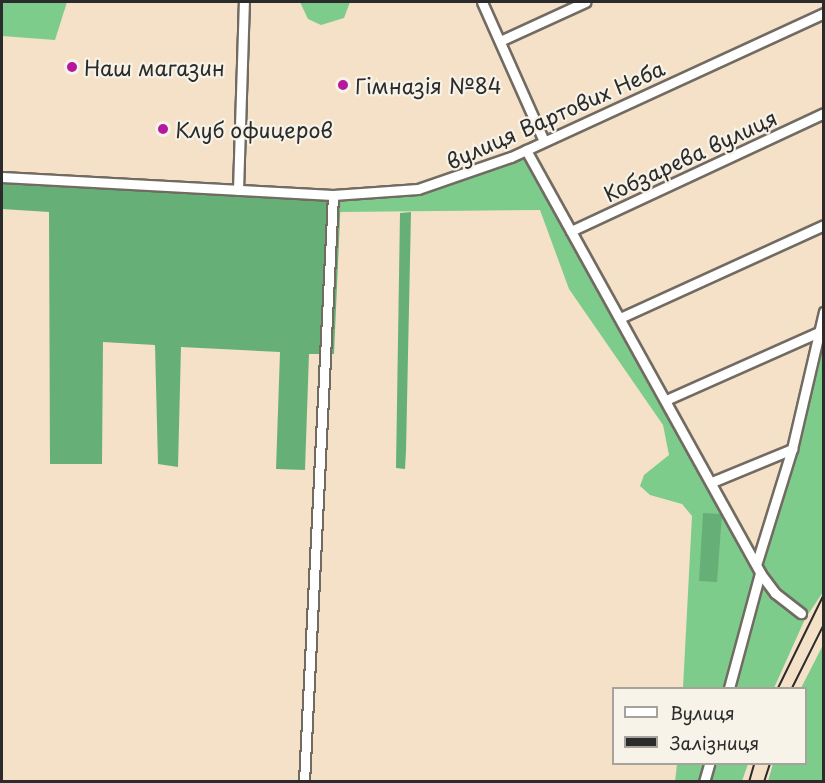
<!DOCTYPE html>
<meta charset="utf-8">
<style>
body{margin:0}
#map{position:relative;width:825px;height:783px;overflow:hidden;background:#f4e1c8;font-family:"Playpen Sans",sans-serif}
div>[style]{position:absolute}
.green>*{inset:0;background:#7dcc8c}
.forest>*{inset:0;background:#66b078}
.roads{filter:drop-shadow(2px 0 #716b62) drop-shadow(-2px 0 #716b62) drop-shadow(0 2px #716b62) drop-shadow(0 -2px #716b62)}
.minor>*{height:9px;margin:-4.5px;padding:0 4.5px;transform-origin:4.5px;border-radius:4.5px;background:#fff}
.rail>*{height:2px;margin:-1px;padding:0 1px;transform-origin:1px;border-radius:1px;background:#2b2b2b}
.dots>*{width:16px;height:16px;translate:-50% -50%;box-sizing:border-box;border:3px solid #f7f3e8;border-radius:50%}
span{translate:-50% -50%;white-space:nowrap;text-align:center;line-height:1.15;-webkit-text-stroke:4.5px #f7f3e8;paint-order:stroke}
.poi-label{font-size:21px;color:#2b2b2b}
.left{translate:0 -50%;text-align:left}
.street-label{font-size:21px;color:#2b2b2b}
.frame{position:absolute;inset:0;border:3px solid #2b2b2b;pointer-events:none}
.legend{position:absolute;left:612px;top:687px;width:195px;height:78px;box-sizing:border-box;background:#f7f3e8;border:2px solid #a5a39c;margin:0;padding:8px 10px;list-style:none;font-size:18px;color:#2b2b2b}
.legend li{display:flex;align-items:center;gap:12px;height:30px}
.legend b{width:30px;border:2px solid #a5a39c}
</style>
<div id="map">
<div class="green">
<div style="clip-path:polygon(2px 2px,67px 2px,55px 40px,2px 36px)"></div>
<div style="clip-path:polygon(300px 2px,350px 2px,344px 18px,321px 25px,308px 19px)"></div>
<div style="clip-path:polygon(evenodd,526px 150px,756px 561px,792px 449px,823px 313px,823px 592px,805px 619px,774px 688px,683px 688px,692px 516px,682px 504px,650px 495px,640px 486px,644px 475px,669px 455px,663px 425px,569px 289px,540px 210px,340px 212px,341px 195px,396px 193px,526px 150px,756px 574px,802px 617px,802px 618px,781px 607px,756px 574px)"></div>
<div style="clip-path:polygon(823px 645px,823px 781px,768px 781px,773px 764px,806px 764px,806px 688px,801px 688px)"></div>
<div style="clip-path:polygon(677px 764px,748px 764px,742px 781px,675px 782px)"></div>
</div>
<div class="forest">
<div style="clip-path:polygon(2px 177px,341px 195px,334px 354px,309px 354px,305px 470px,276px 469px,280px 352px,181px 347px,178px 467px,158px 464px,155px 345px,103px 342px,102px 464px,50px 464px,49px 212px,2px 209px)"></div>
<div style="clip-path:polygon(411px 212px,406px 451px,405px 469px,396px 468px,400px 213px)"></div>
<div style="clip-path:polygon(703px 513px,722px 514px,717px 582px,699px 581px)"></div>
</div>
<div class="roads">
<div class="minor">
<div style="left:482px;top:2px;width:152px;rotate:66deg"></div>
<div style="left:500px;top:41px;width:94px;rotate:-24.6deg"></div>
<div style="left:526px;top:150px;width:483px;rotate:61deg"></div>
<div style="left:760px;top:573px;width:25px;rotate:53deg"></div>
<div style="left:775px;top:593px;width:33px;rotate:38deg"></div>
<div style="left:2px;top:177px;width:331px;rotate:3.1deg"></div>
<div style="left:333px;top:195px;width:85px;rotate:-4deg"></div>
<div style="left:418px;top:189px;width:98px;rotate:-19deg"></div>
<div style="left:511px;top:157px;width:345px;rotate:-24.7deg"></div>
<div style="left:238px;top:190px;width:188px;rotate:-88.2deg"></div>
<div style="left:571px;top:231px;width:279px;rotate:-25deg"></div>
<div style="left:620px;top:318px;width:224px;rotate:-24.5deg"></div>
<div style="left:666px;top:400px;width:167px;rotate:-24deg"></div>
<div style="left:712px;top:482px;width:87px;rotate:-22.4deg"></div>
<div style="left:757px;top:562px;width:118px;rotate:-72.8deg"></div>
<div style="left:792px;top:449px;width:141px;rotate:-76.9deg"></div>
<div style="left:729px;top:688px;width:119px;rotate:-74.9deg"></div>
<div style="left:304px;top:782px;width:588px;rotate:-87.17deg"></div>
<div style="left:704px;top:782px;width:19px;rotate:-74deg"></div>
</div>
</div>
<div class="rail">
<div style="left:778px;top:688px;width:105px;rotate:-63.9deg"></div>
<div style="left:792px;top:688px;width:72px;rotate:-63.4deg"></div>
<div style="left:749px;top:782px;width:19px;rotate:-74deg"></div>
<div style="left:764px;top:782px;width:19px;rotate:-72deg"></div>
</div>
<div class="dots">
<div style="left:72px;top:67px;background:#b5179e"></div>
<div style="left:343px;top:85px;background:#b5179e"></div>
<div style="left:163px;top:129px;background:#b5179e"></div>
</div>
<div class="poi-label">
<span class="left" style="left:84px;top:67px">Наш магазин</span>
<span class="left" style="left:355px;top:85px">Гімназія №84</span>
<span class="left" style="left:175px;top:129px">Клуб офицеров</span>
</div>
<div class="street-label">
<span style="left:555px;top:114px;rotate:-24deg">вулиця Вартових Неба</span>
<span style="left:690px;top:155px;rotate:-25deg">Кобзарева вулиця</span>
</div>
<div class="frame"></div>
<ul class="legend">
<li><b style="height:8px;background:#fff"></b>Вулиця</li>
<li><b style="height:8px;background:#2b2b2b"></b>Залізниця</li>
</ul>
</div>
